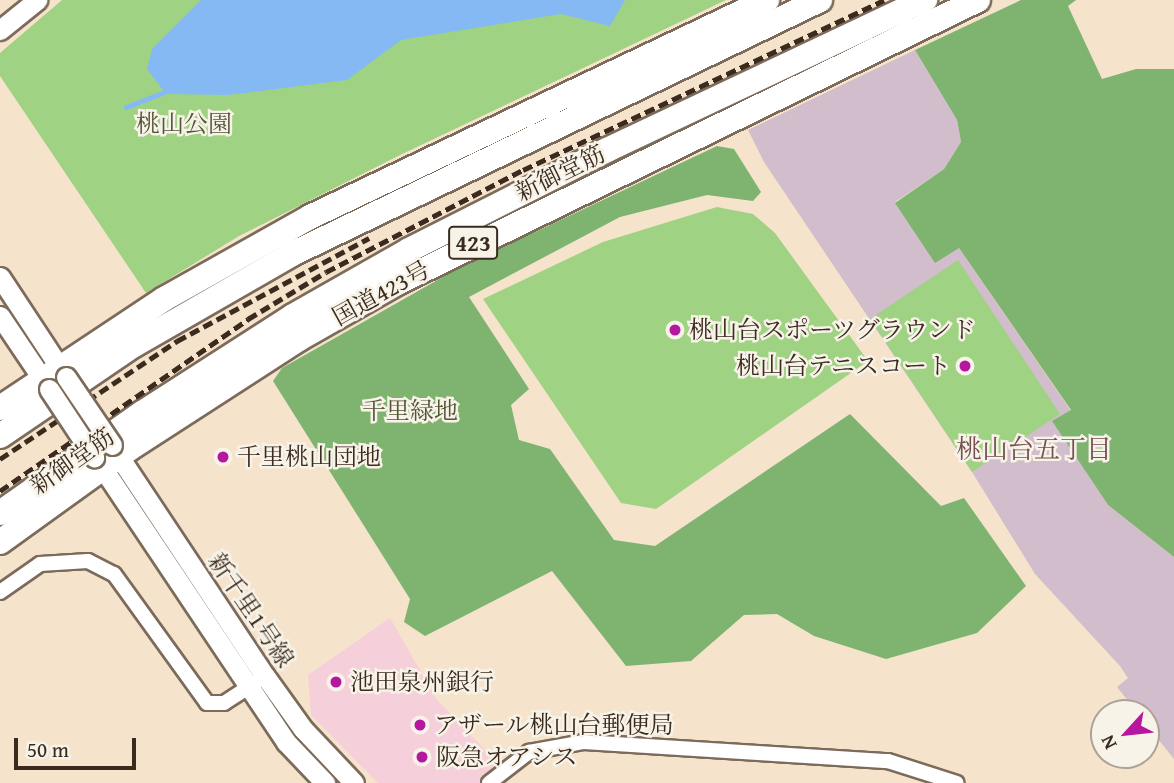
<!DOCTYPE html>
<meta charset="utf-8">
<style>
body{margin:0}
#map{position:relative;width:1174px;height:783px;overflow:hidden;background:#f5e3cc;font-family:"Gentium Book Plus","Noto Serif JP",serif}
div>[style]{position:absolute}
.built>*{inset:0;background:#f5cfda}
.industrial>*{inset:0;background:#d1bdcb}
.green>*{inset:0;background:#9fd282}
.forest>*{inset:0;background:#7fb470}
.water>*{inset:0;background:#85b9f3}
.stream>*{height:5px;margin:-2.5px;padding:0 2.5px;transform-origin:2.5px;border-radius:2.5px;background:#85b9f3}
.roads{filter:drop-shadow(2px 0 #7c6b5b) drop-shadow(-2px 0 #7c6b5b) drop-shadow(0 2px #7c6b5b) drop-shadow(0 -2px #7c6b5b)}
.minor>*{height:14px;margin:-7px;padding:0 7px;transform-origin:7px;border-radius:7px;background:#fff}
.tertiary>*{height:19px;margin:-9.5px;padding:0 9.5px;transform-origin:9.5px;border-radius:9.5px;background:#fff}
.trunk>*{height:24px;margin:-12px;padding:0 12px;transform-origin:12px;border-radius:12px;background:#fff}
.rail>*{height:5px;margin-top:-2.5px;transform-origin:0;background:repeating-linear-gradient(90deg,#3b2a1e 0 10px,transparent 0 15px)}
.bridges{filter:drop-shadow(2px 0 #7c6b5b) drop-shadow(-2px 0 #7c6b5b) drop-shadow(0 2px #7c6b5b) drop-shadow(0 -2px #7c6b5b)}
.tertiary-bridge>*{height:19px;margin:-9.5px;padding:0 9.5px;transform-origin:9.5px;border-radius:9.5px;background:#fff}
.dots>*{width:19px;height:19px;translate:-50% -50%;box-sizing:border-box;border:4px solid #f7f3e8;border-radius:50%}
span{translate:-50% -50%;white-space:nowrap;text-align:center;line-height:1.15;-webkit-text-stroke:5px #f7f3e8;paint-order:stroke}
.shield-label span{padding:2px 5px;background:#f7f3e8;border:2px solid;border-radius:5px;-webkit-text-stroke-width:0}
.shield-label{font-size:23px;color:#3b2a1e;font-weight:700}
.park-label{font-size:24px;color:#545437}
.street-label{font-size:24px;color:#3b2a1e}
.poi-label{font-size:24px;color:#3b2a1e}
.left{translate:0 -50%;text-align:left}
.right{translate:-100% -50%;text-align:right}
.neighbourhood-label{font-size:26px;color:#745050}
.north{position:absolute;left:1090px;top:699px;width:70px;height:70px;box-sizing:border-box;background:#f7f3e8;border:2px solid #aca397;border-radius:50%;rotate:243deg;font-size:19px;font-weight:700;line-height:28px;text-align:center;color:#3b2a1e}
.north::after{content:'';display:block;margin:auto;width:24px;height:32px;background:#b5179e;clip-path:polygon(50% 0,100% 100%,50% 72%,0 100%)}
.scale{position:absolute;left:14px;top:738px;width:122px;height:32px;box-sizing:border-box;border:4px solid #3b2a1e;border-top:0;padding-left:9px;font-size:21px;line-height:24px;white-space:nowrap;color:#3b2a1e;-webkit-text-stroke:5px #f7f3e8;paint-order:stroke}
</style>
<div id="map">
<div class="built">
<div style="clip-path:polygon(390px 618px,437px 700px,497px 762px,479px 783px,378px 783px,311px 715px,308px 675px)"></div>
</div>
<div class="industrial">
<div style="clip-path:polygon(915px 50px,957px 120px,961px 142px,944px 169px,895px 202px,959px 248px,1071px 411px,1053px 422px,1108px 505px,1174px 557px,1174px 759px,1146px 724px,1146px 713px,1138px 713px,1117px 687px,1128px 678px,1120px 666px,1035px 574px,972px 472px,764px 162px,748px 130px)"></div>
</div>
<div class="green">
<div style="clip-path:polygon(62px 0,726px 0,400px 155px,239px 236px,146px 293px,0 76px,0 53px)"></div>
<div style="clip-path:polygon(717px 207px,753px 214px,775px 233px,868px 361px,656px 509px,621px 503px,483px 299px,603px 242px)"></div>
<div style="clip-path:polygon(958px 260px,1060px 414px,972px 472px,870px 319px)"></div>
<div style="clip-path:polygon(269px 702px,273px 702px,341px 783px,334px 783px,295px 741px)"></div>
</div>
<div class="forest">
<div style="clip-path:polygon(1021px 0,1076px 0,1068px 6px,1102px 79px,1136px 69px,1174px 69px,1174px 557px,1108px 505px,1052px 421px,1071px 410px,959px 248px,935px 263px,895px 203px,944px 169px,961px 142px,957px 120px,915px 50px)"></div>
<div style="clip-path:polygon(717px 146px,734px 149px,761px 192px,753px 201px,707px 195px,620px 217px,469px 297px,529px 389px,511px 405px,519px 440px,550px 449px,614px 540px,655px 546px,850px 414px,941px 506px,964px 498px,1026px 586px,977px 633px,886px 659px,814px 636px,777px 614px,744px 615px,691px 661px,626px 666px,552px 571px,425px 636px,404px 622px,410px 599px,273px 381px,282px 368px,457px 269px)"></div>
</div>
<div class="water">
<div style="clip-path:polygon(201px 0,625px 0,610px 26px,561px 14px,401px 40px,347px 80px,228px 95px,166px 94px,147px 69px,152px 49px)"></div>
</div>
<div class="stream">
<div style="left:126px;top:107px;width:41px;rotate:-21.5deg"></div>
</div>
<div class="roads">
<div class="minor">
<div style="left:0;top:592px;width:49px;rotate:-35deg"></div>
<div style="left:40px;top:564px;width:48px;rotate:-3.6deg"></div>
<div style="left:88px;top:561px;width:29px;rotate:27deg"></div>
<div style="left:114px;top:574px;width:159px;rotate:54.2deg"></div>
<div style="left:207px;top:703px;width:17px"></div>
<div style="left:224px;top:703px;width:37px;rotate:-33deg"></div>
<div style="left:489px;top:783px;width:51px;rotate:-37.8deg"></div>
<div style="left:529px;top:752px;width:56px;rotate:-10.3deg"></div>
<div style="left:584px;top:742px;width:305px;rotate:3.6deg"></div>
<div style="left:888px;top:761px;width:72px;rotate:17.7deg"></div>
</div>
<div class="tertiary">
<div style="left:0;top:30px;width:48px;rotate:-39deg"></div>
<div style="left:0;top:277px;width:120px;rotate:56.6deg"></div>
<div style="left:0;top:316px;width:88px;rotate:56.1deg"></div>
<div style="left:112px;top:446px;width:276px;rotate:56.4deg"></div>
<div style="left:265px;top:676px;width:65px;rotate:54.4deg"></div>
<div style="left:303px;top:729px;width:74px;rotate:46.6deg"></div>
<div style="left:96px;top:458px;width:342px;rotate:56.2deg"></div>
<div style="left:286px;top:742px;width:57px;rotate:46.4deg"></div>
</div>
<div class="trunk">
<div style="left:0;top:408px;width:197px;rotate:-33.6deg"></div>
<div style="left:164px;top:299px;width:167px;rotate:-29.3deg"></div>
<div style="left:310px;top:217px;width:506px;rotate:-25.4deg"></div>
<div style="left:0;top:436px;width:162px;rotate:-34.2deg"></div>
<div style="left:134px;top:345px;width:182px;rotate:-29.9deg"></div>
<div style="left:292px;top:254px;width:586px;rotate:-25.69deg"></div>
<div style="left:0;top:513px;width:174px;rotate:-35.2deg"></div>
<div style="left:142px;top:413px;width:179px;rotate:-32.7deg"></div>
<div style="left:293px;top:316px;width:133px;rotate:-29.6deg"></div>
<div style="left:409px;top:250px;width:222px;rotate:-26.8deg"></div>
<div style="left:607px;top:150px;width:352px;rotate:-25.3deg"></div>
<div style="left:0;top:542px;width:159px;rotate:-35.8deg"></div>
<div style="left:129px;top:449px;width:202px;rotate:-32.9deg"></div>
<div style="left:299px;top:339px;width:115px;rotate:-29.7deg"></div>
<div style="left:399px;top:282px;width:644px;rotate:-25.97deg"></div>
</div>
</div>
<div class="rail">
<div style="left:0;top:459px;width:213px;rotate:-33.7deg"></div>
<div style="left:177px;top:341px;width:218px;rotate:-28.2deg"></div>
<div style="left:0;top:491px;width:302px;rotate:-34.7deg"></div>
<div style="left:248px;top:319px;width:91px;rotate:-31.1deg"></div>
<div style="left:326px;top:272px;width:222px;rotate:-27.4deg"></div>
<div style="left:523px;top:170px;width:399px;rotate:-25.2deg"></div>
</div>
<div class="bridges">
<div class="tertiary-bridge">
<div style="left:66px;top:377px;width:82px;rotate:55.9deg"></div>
<div style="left:49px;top:389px;width:82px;rotate:56.5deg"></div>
</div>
</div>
<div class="dots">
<div style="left:675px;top:330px;background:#b5179e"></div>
<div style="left:965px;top:366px;background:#b5179e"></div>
<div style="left:223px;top:457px;background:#b5179e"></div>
<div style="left:336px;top:682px;background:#b5179e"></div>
<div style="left:420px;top:725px;background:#b5179e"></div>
<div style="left:422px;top:757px;background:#b5179e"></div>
</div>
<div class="shield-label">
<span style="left:473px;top:243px">423</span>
</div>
<div class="park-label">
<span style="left:184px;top:124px">桃山公園</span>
<span style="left:410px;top:411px">千里緑地</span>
</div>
<div class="street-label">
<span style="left:560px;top:173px;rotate:-26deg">新御堂筋</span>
<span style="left:381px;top:293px;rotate:-29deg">国道423号</span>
<span style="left:72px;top:461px;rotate:-35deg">新御堂筋</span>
<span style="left:251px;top:610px;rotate:56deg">新千里1号線</span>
</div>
<div class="poi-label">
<span class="left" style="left:689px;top:330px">桃山台スポーツグラウンド</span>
<span class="right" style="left:951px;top:366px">桃山台テニスコート</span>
<span class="left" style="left:237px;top:457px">千里桃山団地</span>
<span class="left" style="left:350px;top:682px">池田泉州銀行</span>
<span class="left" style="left:434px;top:725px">アザール桃山台郵便局</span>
<span class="left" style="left:436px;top:757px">阪急オアシス</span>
</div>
<div class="neighbourhood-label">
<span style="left:1034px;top:449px">桃山台五丁目</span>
</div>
<div class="north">N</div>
<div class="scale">50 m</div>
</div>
